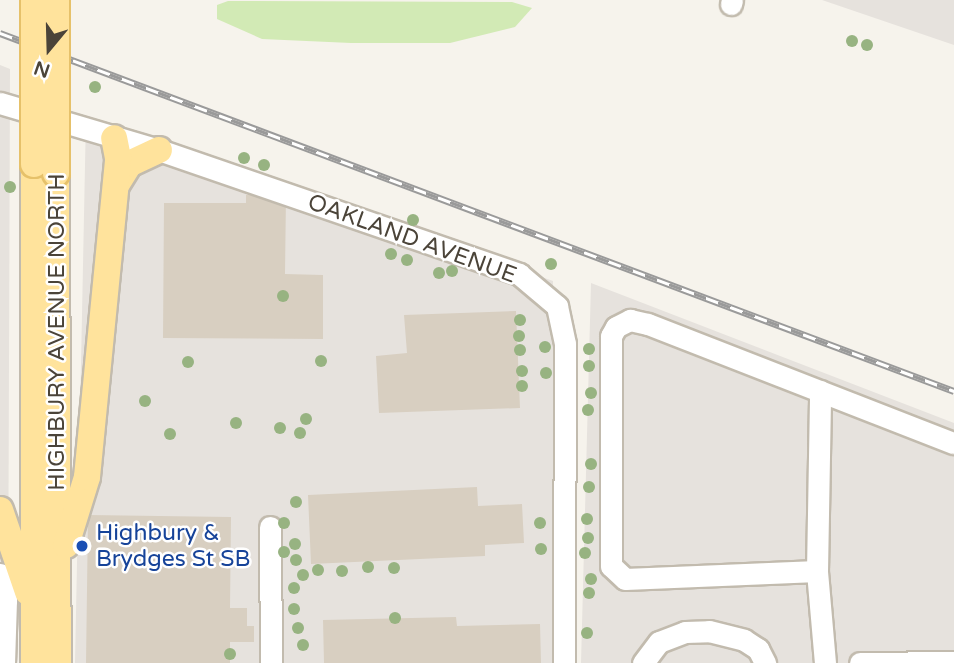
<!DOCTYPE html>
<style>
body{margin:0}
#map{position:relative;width:954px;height:663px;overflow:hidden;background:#f6f3ec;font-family:"Varela Round",sans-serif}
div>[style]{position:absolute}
.industrial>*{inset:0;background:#e6e2dd}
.green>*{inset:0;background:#d2eab5}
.building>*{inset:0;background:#d8cfc1}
.roads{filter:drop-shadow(2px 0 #c2bbae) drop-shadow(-2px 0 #c2bbae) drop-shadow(0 2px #c2bbae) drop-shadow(0 -2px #c2bbae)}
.minor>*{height:21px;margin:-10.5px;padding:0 10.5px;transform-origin:10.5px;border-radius:10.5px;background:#fff}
.major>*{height:26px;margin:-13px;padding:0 13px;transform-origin:13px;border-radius:13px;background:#ffe39c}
.rail>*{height:7px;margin-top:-3.5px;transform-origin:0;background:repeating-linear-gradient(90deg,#fff 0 13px,#9a9a9a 0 26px);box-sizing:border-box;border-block:2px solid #9a9a9a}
.bridges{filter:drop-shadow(2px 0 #e6c16a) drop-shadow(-2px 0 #e6c16a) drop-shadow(0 2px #e6c16a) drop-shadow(0 -2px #e6c16a)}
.major-bridge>*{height:26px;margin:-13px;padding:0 13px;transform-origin:13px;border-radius:13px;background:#ffe39c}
.trees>*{width:12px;height:12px;margin:-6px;border-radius:50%;background:#97b381}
.dots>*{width:19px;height:19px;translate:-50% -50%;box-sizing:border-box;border:4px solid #fff;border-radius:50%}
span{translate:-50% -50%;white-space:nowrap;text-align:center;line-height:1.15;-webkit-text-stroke:5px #fff;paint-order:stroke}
.street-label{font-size:23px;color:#4b4439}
.transit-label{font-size:23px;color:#164399}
.left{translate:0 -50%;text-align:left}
.north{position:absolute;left:14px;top:14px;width:70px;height:70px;-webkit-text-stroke:5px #fff;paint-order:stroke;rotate:199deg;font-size:19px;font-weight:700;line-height:28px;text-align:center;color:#4b4439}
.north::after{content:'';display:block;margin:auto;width:24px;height:32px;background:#4b4439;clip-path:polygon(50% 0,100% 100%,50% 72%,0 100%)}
</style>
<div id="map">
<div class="industrial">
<div style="clip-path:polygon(822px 0,954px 0,954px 45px)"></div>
<div style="clip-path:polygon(0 65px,10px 69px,8px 663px,0 663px)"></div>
<div style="clip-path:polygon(86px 116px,553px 281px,555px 663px,75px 663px)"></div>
<div style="clip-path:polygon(591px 283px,954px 423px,954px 663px,581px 663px)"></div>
</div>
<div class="green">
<div style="clip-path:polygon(228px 1px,512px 2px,532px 8px,515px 27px,450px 43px,351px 43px,262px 39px,217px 19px,217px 5px)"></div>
</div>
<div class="building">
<div style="clip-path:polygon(246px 195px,286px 196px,285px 274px,323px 275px,323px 339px,163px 338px,164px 203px,246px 203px)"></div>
<div style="clip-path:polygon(516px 311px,520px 408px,379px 413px,376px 356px,407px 353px,404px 315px)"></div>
<div style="clip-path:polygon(477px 487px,478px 506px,522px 504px,524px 543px,485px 545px,485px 556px,311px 564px,308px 495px)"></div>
<div style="clip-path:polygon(88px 515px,231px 517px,230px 608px,247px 608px,247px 626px,254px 626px,254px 642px,230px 642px,230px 663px,86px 663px)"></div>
<div style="clip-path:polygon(456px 617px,457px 626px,540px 624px,541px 663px,324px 663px,323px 620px)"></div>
</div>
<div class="roads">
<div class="minor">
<div style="left:731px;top:4px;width:4px;rotate:-76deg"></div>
<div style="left:0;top:103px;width:166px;rotate:16.5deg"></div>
<div style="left:159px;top:150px;width:381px;rotate:19deg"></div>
<div style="left:519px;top:274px;width:50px;rotate:40.1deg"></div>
<div style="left:557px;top:306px;width:39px;rotate:78deg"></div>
<div style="left:565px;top:344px;width:319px;rotate:90.2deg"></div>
<div style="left:270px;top:527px;width:136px;rotate:89.6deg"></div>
<div style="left:817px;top:571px;width:180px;rotate:-89deg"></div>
<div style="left:0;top:574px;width:27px;rotate:77deg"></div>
<div style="left:6px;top:600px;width:63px;rotate:91.8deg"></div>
<div style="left:643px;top:663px;width:26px;rotate:-53deg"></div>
<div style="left:659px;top:642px;width:28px;rotate:-21deg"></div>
<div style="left:685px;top:632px;width:24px;rotate:-2deg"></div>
<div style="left:709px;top:631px;width:36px;rotate:14deg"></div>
<div style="left:744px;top:640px;width:17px;rotate:33deg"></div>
<div style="left:758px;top:649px;width:16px;rotate:63deg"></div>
<div style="left:825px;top:663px;width:92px;rotate:-95deg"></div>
<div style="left:817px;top:571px;width:192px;rotate:177.6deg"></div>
<div style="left:625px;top:579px;width:19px;rotate:-137deg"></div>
<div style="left:611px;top:566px;width:230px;rotate:-90deg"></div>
<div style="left:611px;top:336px;width:10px;rotate:-61deg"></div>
<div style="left:616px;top:327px;width:16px;rotate:-27deg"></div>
<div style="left:630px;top:320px;width:18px;rotate:13deg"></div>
<div style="left:648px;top:324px;width:328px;rotate:21.3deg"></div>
<div style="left:860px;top:663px;width:94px;rotate:-0.6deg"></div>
</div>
<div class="major">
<div style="left:56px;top:173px;width:490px;rotate:89.8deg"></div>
<div style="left:116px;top:185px;width:25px;rotate:-58deg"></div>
<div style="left:129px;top:164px;width:33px;rotate:-25deg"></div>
<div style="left:0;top:510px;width:87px;rotate:71.1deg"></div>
<div style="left:66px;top:545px;width:71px;rotate:-72.8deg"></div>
<div style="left:87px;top:477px;width:321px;rotate:-84.4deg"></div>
<div style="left:118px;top:158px;width:20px;rotate:-101deg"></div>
<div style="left:34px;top:663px;width:499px;rotate:-90deg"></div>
</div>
</div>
<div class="rail">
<div style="left:0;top:33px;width:1019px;rotate:20.57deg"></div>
</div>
<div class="bridges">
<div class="major-bridge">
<div style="left:34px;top:0;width:164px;rotate:90deg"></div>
<div style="left:56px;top:0;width:173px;rotate:90deg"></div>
</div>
</div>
<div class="trees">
<div style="left:852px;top:41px"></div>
<div style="left:867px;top:45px"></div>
<div style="left:95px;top:87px"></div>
<div style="left:244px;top:158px"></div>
<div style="left:264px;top:165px"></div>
<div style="left:10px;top:187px"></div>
<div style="left:413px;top:220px"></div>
<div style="left:391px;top:254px"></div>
<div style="left:407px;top:260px"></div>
<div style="left:551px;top:264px"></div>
<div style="left:452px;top:271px"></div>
<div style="left:439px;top:273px"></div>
<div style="left:283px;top:296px"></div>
<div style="left:520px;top:320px"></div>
<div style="left:519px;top:336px"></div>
<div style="left:545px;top:347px"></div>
<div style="left:589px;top:349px"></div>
<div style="left:520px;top:350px"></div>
<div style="left:321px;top:361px"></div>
<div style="left:188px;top:362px"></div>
<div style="left:589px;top:366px"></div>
<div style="left:522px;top:371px"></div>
<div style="left:546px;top:373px"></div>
<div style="left:522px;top:386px"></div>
<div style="left:591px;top:393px"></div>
<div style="left:145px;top:401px"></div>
<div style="left:588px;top:410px"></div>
<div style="left:306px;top:419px"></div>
<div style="left:236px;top:423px"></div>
<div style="left:280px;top:428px"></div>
<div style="left:300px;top:433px"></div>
<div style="left:170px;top:434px"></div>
<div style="left:591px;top:464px"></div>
<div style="left:589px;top:487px"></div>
<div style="left:296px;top:502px"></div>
<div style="left:587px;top:519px"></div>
<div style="left:284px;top:523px"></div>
<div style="left:540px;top:523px"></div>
<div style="left:588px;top:538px"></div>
<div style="left:295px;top:544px"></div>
<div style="left:541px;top:549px"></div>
<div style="left:284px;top:552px"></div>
<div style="left:585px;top:553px"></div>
<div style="left:296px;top:560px"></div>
<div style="left:368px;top:567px"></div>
<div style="left:394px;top:568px"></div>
<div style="left:318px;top:570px"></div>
<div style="left:342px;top:571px"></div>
<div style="left:303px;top:575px"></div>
<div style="left:591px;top:579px"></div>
<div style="left:294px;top:588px"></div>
<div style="left:589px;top:593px"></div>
<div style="left:294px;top:609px"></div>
<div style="left:395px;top:618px"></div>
<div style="left:298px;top:628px"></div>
<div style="left:587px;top:633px"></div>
<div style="left:303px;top:645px"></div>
<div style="left:230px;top:654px"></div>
</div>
<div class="dots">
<div style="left:82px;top:546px;background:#1a4fb4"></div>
</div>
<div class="street-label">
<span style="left:412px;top:239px;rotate:20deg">OAKLAND AVENUE</span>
<span style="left:57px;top:332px;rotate:-90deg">HIGHBURY AVENUE NORTH</span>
</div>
<div class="transit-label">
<span class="left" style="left:96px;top:546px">Highbury &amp;<br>Brydges St SB</span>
</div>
<div class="north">N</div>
</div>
